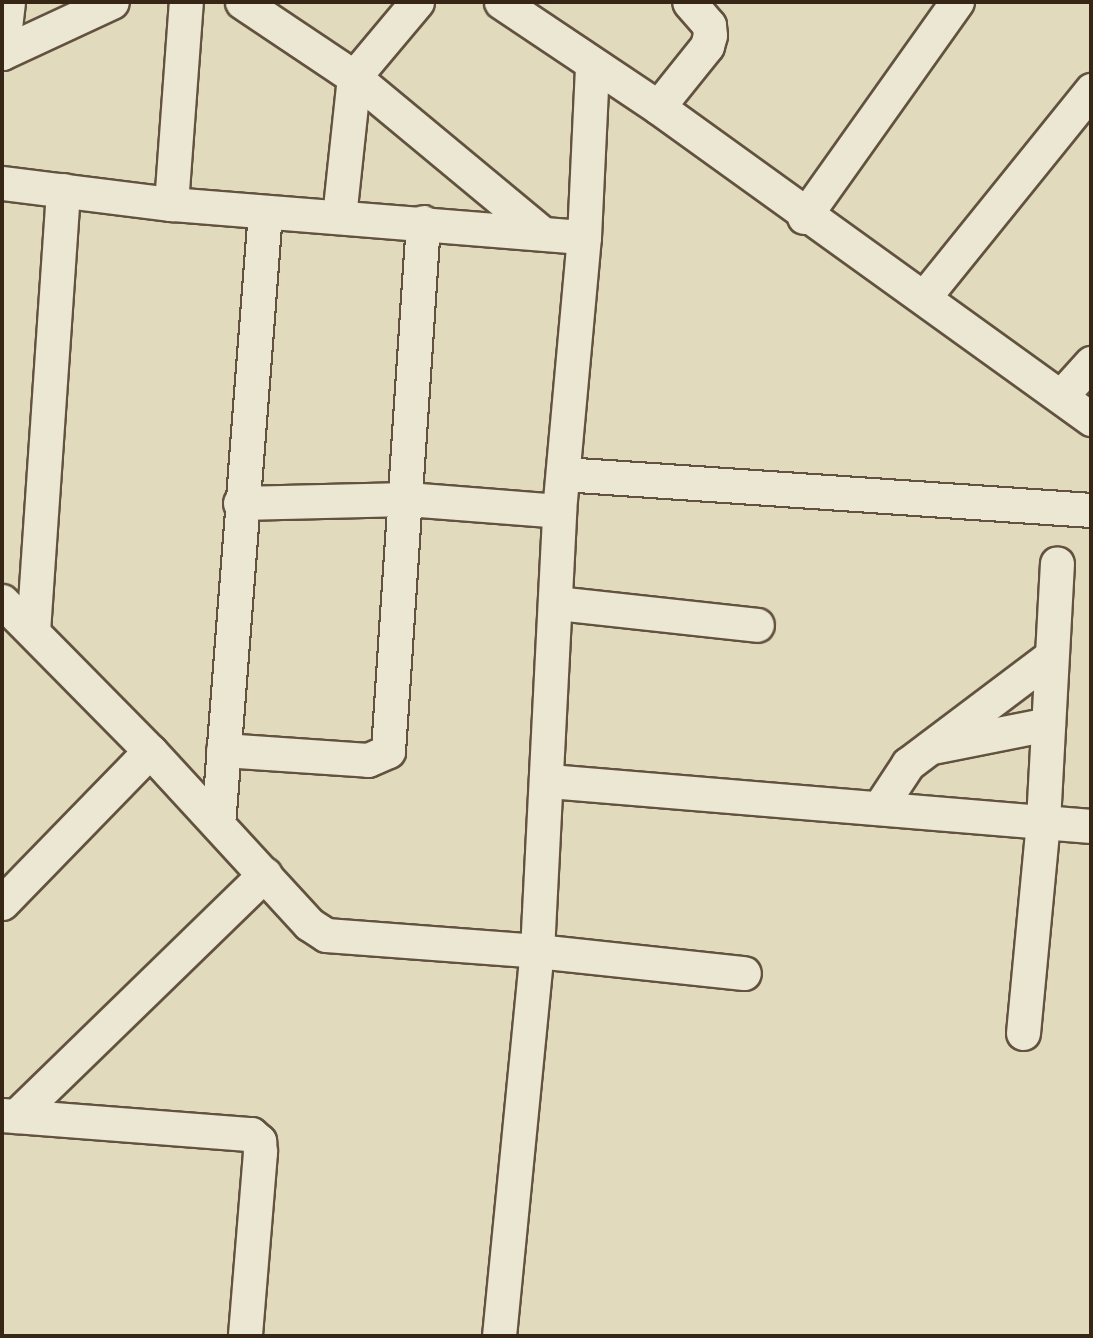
<!DOCTYPE html>
<style>
body{margin:0}
#map{position:relative;width:1093px;height:1338px;overflow:hidden;background:#e2dabc;font-family:"EB Garamond",serif}
div>[style]{position:absolute}
.roads{filter:drop-shadow(2px 0 #62523f) drop-shadow(-2px 0 #62523f) drop-shadow(0 2px #62523f) drop-shadow(0 -2px #62523f)}
.minor>*{height:33px;margin:-16.5px;padding:0 16.5px;transform-origin:16.5px;border-radius:16.5px;background:#ece7d3}
span{translate:-50% -50%;white-space:nowrap;text-align:center;line-height:1.15;-webkit-text-stroke:6px #ece7d3;paint-order:stroke}
.frame{position:absolute;inset:0;border:4px solid #372515;pointer-events:none}
</style>
<div id="map">
<div class="roads">
<div class="minor">
<div style="left:242px;top:2px;width:135px;rotate:33.8deg"></div>
<div style="left:354px;top:77px;width:239px;rotate:39.7deg"></div>
<div style="left:501px;top:2px;width:189px;rotate:33.8deg"></div>
<div style="left:658px;top:107px;width:534px;rotate:35.77deg"></div>
<div style="left:2px;top:53px;width:121px;rotate:-24.9deg"></div>
<div style="left:2px;top:53px;width:51px;rotate:-83.3deg"></div>
<div style="left:658px;top:107px;width:78px;rotate:-51.2deg"></div>
<div style="left:707px;top:46px;width:11px;rotate:-75deg"></div>
<div style="left:710px;top:35px;width:10px;rotate:-96deg"></div>
<div style="left:709px;top:25px;width:30px;rotate:-131deg"></div>
<div style="left:2px;top:183px;width:170px;rotate:7.1deg"></div>
<div style="left:171px;top:204px;width:414px;rotate:4.6deg"></div>
<div style="left:171px;top:204px;width:203px;rotate:-85.8deg"></div>
<div style="left:339px;top:217px;width:141px;rotate:-83.9deg"></div>
<div style="left:354px;top:77px;width:98px;rotate:-50deg"></div>
<div style="left:804px;top:217px;width:264px;rotate:-54.6deg"></div>
<div style="left:925px;top:296px;width:265px;rotate:-51.1deg"></div>
<div style="left:1061px;top:396px;width:45px;rotate:-47.7deg"></div>
<div style="left:563px;top:474px;width:529px;rotate:3.9deg"></div>
<div style="left:240px;top:503px;width:167px;rotate:-1.4deg"></div>
<div style="left:407px;top:499px;width:152px;rotate:4.5deg"></div>
<div style="left:2px;top:601px;width:211px;rotate:45.4deg"></div>
<div style="left:150px;top:751px;width:235px;rotate:47.4deg"></div>
<div style="left:309px;top:924px;width:20px;rotate:33deg"></div>
<div style="left:326px;top:935px;width:212px;rotate:4.3deg"></div>
<div style="left:537px;top:951px;width:208px;rotate:6.1deg"></div>
<div style="left:556px;top:603px;width:202px;rotate:6.2deg"></div>
<div style="left:33px;top:631px;width:442px;rotate:-86.1deg"></div>
<div style="left:937px;top:746px;width:113px;rotate:-11.2deg"></div>
<div style="left:223px;top:750px;width:145px;rotate:3.9deg"></div>
<div style="left:368px;top:760px;width:22px;rotate:-24deg"></div>
<div style="left:388px;top:751px;width:530px;rotate:-86.21deg"></div>
<div style="left:549px;top:781px;width:544px;rotate:4.75deg"></div>
<div style="left:879px;top:808px;width:53px;rotate:-56.6deg"></div>
<div style="left:908px;top:764px;width:178px;rotate:-37deg"></div>
<div style="left:218px;top:824px;width:614px;rotate:-85.61deg"></div>
<div style="left:2px;top:903px;width:212px;rotate:-45.8deg"></div>
<div style="left:1023px;top:1033px;width:213px;rotate:-84.6deg"></div>
<div style="left:1043px;top:821px;width:258px;rotate:-86.9deg"></div>
<div style="left:2px;top:1115px;width:250px;rotate:4.4deg"></div>
<div style="left:251px;top:1134px;width:11px;rotate:41deg"></div>
<div style="left:259px;top:1141px;width:11px;rotate:85deg"></div>
<div style="left:260px;top:1152px;width:185px;rotate:94.7deg"></div>
<div style="left:16px;top:1116px;width:347px;rotate:-44.2deg"></div>
<div style="left:499px;top:1336px;width:387px;rotate:-84.4deg"></div>
<div style="left:537px;top:951px;width:441px;rotate:-87.1deg"></div>
<div style="left:559px;top:511px;width:275px;rotate:-84.8deg"></div>
<div style="left:584px;top:237px;width:172px;rotate:-87.3deg"></div>
</div>
</div>
<div class="frame"></div>
</div>
